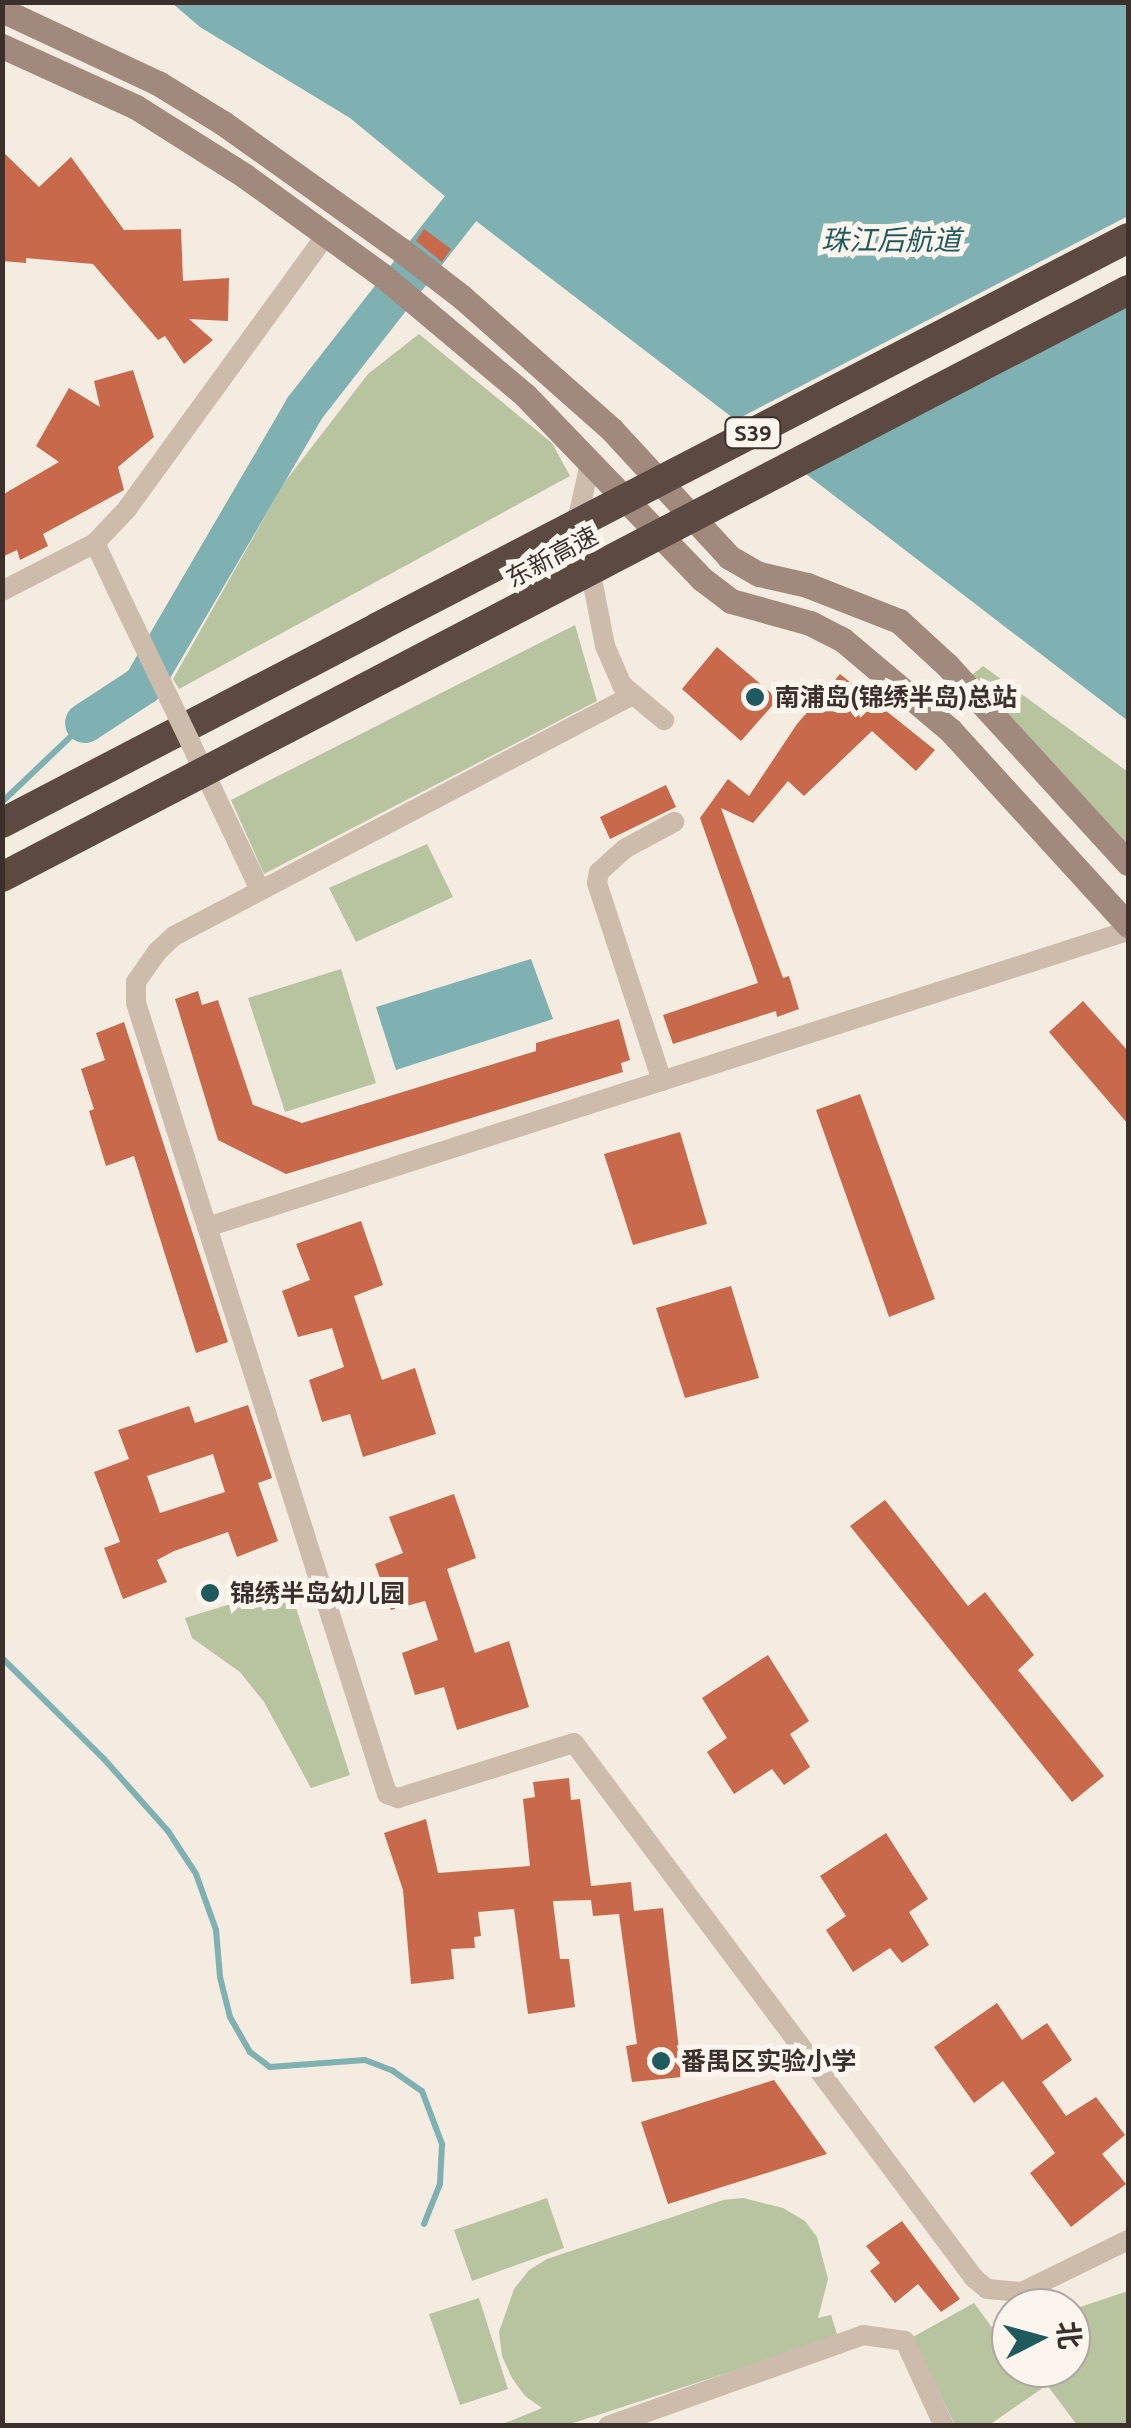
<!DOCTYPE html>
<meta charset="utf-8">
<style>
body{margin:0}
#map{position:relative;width:1131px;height:2428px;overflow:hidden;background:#f4ebe1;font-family:Ubuntu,"Noto Sans SC",sans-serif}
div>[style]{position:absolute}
.green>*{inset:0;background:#b8c4a0}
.water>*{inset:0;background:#7fb0b2}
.pier>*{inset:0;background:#f4ebe1}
.stream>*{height:6px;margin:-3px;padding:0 3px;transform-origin:3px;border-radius:3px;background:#7fb0b2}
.river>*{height:40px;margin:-20px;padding:0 20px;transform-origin:20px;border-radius:20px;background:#7fb0b2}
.building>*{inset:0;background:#c8694b}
.street>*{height:20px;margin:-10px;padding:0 10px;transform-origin:10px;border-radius:10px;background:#cdbbac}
.secondary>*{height:25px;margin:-12.5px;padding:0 12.5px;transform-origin:12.5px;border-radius:12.5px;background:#a18a7d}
.highway>*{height:30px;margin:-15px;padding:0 15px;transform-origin:15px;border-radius:15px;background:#5c4a42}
.street-bridge>*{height:20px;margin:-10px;padding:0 10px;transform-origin:10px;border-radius:10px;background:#cdbbac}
.highway-bridge>*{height:30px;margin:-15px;padding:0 15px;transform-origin:15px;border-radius:15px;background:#5c4a42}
.dots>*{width:28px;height:28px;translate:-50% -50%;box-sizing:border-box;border:5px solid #fbf5ee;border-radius:50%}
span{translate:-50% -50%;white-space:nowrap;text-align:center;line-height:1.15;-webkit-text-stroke:10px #fbf5ee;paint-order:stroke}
.shield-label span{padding:2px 8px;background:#fbf5ee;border:2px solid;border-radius:8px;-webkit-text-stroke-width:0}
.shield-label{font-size:22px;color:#3b302b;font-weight:700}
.street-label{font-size:25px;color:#3b302b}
.poi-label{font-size:25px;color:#3b302b;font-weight:700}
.left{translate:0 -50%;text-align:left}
.water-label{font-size:28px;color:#1f5a5e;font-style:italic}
.frame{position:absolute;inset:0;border:5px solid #3b302b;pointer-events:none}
.north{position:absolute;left:991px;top:2288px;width:100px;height:100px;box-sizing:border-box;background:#fbf5ee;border:2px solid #aea6a0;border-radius:50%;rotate:84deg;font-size:28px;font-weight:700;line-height:40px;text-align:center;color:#3b302b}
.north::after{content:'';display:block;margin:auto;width:35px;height:45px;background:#1f5a5e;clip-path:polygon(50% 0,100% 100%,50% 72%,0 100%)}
</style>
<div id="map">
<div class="green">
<div style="clip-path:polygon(419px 334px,552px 443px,570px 476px,179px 689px,173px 679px,284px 483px,368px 374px)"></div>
<div style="clip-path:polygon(575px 625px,597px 701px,264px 874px,231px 800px)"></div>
<div style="clip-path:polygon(983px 666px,1128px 772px,1128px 863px,963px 682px)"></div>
<div style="clip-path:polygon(427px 844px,453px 897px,356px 942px,329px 888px)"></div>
<div style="clip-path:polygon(341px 969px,376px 1083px,285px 1112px,248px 998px)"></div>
<div style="clip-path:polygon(289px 1586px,350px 1775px,311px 1788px,264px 1702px,240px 1672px,192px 1638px,185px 1618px)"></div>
<div style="clip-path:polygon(547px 2198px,564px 2248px,472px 2281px,454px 2230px)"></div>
<div style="clip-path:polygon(743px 2198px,783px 2208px,805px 2221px,817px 2237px,828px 2279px,818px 2318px,831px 2315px,838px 2337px,567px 2425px,498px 2426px,542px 2408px,525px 2396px,512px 2378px,502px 2356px,499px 2332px,514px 2289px,529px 2270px,547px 2259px,723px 2200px)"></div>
<div style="clip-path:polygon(1128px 2291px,1128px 2425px,1077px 2425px,1047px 2385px,989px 2425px,955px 2425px,913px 2337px,974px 2303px,997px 2334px,1011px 2330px,1011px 2368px,1071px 2368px,1071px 2310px)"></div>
<div style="clip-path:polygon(479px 2298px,508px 2389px,460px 2405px,429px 2314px)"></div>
</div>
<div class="water">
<div style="clip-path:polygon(172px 3px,1128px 3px,1128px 721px,463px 211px,350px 118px,200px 27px)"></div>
<div style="clip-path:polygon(531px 959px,553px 1019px,396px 1070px,376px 1007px)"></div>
</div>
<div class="pier">
<div style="clip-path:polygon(1128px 216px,1128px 305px,801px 477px,730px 423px)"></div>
</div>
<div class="stream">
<div style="left:2px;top:802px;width:115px;rotate:-43.6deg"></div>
<div style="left:2px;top:1246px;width:66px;rotate:90deg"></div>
<div style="left:2px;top:1658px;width:144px;rotate:44.7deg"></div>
<div style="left:104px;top:1759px;width:96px;rotate:48.4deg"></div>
<div style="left:168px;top:1831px;width:51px;rotate:56.9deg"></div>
<div style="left:196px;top:1874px;width:59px;rotate:70.3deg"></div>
<div style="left:216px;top:1930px;width:47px;rotate:85.1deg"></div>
<div style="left:220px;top:1977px;width:41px;rotate:76deg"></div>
<div style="left:230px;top:2017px;width:40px;rotate:60.3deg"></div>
<div style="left:250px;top:2052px;width:25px;rotate:37deg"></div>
<div style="left:270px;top:2067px;width:95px;rotate:-4.2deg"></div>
<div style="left:365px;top:2060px;width:30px;rotate:21deg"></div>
<div style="left:393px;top:2071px;width:35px;rotate:35deg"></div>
<div style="left:422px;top:2091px;width:57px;rotate:69.3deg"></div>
<div style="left:442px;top:2144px;width:40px;rotate:92.9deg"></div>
<div style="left:440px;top:2184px;width:43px;rotate:111.8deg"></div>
</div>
<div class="river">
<div style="left:85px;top:723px;width:69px;rotate:-33.2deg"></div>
<div style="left:143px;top:685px;width:320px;rotate:-59.7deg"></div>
<div style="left:304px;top:409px;width:307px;rotate:-52deg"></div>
</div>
<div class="building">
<div style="clip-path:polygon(2px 151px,39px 187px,71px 157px,124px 230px,181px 229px,183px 281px,229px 278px,228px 321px,189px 319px,213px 340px,184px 364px,165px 336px,158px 340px,93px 264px,26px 258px,26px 263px,2px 261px)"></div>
<div style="clip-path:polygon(424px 229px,451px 249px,442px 262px,416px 241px)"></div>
<div style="clip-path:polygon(133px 370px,154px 437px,118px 467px,124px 490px,43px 534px,48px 546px,20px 560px,17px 550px,2px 557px,2px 495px,59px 462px,36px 446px,69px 388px,100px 407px,94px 381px)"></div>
<div style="clip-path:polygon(717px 647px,778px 699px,741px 741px,682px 689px)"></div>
<div style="clip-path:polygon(840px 674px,935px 750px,916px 771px,872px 731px,804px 796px,788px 781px,753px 823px,721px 808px,783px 978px,789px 976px,799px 1009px,777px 1017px,776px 1011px,673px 1044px,663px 1015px,758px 983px,700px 818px,728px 779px,749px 796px,797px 724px)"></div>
<div style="clip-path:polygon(666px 785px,676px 807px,610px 839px,600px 817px)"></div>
<div style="clip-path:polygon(198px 991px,202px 1005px,218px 1000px,253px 1105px,302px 1123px,536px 1051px,536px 1043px,619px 1019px,630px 1060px,621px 1063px,623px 1072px,286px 1174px,218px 1140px,175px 999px)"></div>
<div style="clip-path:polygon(1083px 1001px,1128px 1051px,1128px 1124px,1049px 1032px)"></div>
<div style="clip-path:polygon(124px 1022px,228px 1342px,196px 1353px,134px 1156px,106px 1166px,89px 1111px,94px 1109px,81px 1069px,105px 1060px,96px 1033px)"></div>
<div style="clip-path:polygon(860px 1094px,935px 1299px,889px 1317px,816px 1110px)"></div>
<div style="clip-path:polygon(680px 1132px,707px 1224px,633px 1245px,604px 1154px)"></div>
<div style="clip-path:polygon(361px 1221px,383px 1285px,354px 1296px,382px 1380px,415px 1368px,436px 1434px,363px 1457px,350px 1414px,322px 1422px,309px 1380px,344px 1367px,332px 1328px,298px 1337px,282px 1291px,310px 1280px,296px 1244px)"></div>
<div style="clip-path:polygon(731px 1286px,759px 1378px,685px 1398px,656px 1308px)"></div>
<div style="clip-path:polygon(evenodd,248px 1405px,272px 1478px,258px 1483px,278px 1541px,237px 1557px,228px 1532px,174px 1551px,157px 1560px,167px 1582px,123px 1599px,104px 1548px,120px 1542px,94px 1472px,129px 1459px,118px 1430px,189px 1406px,195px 1423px,248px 1405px,213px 1454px,225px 1492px,160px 1513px,147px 1476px,213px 1454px)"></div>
<div style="clip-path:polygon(454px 1494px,476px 1558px,447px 1569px,475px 1653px,509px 1641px,529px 1707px,457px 1730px,444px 1687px,415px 1695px,402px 1653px,438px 1640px,425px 1601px,391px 1610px,375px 1564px,403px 1553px,389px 1517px)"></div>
<div style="clip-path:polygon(885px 1500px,968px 1606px,985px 1592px,1034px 1655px,1018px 1670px,1104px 1776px,1072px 1802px,850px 1526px)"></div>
<div style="clip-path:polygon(768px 1655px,809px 1721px,790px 1734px,810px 1767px,784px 1785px,772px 1769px,734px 1794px,707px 1752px,727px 1738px,702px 1698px)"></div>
<div style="clip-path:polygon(569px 1778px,571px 1800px,580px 1799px,591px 1886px,631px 1882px,634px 1911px,663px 1908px,682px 2077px,632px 2082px,626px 2046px,637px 2044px,619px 1914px,593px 1916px,591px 1900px,553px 1901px,560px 1959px,569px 1959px,575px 2007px,528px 2014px,514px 1909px,478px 1912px,481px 1936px,474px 1937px,475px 1948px,451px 1949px,454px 1979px,411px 1984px,403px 1890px,384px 1833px,426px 1819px,438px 1873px,530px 1866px,523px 1799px,535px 1797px,533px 1782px)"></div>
<div style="clip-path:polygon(886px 1833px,928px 1899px,909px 1912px,929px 1945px,902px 1963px,890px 1948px,853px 1972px,826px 1930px,846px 1916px,820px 1876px)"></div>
<div style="clip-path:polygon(997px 2003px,1022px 2040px,1047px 2023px,1072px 2060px,1042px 2082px,1066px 2116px,1096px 2097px,1125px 2135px,1102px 2154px,1126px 2184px,1071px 2227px,1030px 2173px,1055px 2153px,1003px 2081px,974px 2103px,934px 2047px)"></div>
<div style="clip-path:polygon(751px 2049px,765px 2068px,698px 2075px,696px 2068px)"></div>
<div style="clip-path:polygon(774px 2080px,827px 2154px,668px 2204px,641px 2122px)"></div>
<div style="clip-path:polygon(902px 2221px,960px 2299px,941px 2312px,918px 2284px,895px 2303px,870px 2271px,880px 2263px,866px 2246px)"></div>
</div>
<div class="street">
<div style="left:590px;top:463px;width:51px;rotate:102.4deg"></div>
<div style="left:579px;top:513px;width:136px;rotate:78.9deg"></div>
<div style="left:605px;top:646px;width:43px;rotate:66.4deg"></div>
<div style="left:622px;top:685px;width:55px;rotate:39.8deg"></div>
<div style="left:95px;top:543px;width:52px;rotate:64.9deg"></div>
<div style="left:2px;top:591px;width:105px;rotate:-27.3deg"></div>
<div style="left:95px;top:543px;width:47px;rotate:-46.7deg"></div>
<div style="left:127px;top:509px;width:340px;rotate:-54deg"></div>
<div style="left:631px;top:696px;width:516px;rotate:152.29deg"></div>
<div style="left:174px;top:936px;width:23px;rotate:137deg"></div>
<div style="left:157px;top:952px;width:37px;rotate:125deg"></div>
<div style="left:136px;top:982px;width:21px;rotate:90deg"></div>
<div style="left:136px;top:1003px;width:830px;rotate:72.39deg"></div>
<div style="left:387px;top:1794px;width:12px;rotate:20deg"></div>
<div style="left:398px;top:1798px;width:184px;rotate:-17.4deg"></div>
<div style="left:574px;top:1743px;width:668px;rotate:53.22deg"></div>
<div style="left:974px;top:2278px;width:17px;rotate:40deg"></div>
<div style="left:987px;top:2289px;width:35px;rotate:5deg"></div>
<div style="left:1022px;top:2292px;width:118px;rotate:-26.1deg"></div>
<div style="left:191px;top:744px;width:159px;rotate:64.7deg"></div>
<div style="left:662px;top:1081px;width:208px;rotate:-108.2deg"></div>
<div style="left:597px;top:883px;width:11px;rotate:-80deg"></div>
<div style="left:599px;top:872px;width:36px;rotate:-42deg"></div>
<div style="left:626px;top:848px;width:55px;rotate:-28.4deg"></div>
<div style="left:207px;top:1227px;width:967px;rotate:-17.82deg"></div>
<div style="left:608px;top:2426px;width:271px;rotate:-19.6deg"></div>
<div style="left:863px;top:2335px;width:42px;rotate:8.1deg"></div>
<div style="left:905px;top:2341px;width:94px;rotate:65.4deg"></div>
</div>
<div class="secondary">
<div style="left:2px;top:10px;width:172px;rotate:25.1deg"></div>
<div style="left:158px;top:83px;width:76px;rotate:31.6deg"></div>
<div style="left:223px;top:123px;width:219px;rotate:35.5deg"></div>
<div style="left:401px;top:250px;width:78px;rotate:37.7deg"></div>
<div style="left:463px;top:298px;width:199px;rotate:41.5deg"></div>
<div style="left:612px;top:430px;width:173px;rotate:47.3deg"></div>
<div style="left:729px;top:557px;width:34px;rotate:30deg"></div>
<div style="left:759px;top:574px;width:49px;rotate:12.9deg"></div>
<div style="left:807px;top:585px;width:99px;rotate:21.4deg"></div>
<div style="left:899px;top:621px;width:65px;rotate:42.5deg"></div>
<div style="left:947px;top:665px;width:268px;rotate:47.6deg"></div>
<div style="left:2px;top:46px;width:147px;rotate:24.5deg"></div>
<div style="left:136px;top:107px;width:129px;rotate:32.3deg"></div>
<div style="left:245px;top:176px;width:169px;rotate:35.9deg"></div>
<div style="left:382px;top:275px;width:187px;rotate:40deg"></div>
<div style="left:525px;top:395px;width:255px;rotate:46.1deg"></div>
<div style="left:702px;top:579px;width:36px;rotate:37deg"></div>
<div style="left:731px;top:601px;width:82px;rotate:15.6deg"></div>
<div style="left:810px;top:623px;width:37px;rotate:27deg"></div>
<div style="left:843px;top:640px;width:140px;rotate:40.1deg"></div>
<div style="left:950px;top:730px;width:264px;rotate:47.6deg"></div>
</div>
<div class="highway">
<div style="left:2px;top:823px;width:424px;rotate:-27.5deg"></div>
</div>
<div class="street-bridge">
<div style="left:117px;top:590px;width:171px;rotate:64.3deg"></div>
</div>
<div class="highway-bridge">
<div style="left:378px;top:627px;width:845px;rotate:-27.41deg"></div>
<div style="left:2px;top:877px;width:1270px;rotate:-27.53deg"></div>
</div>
<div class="dots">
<div style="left:755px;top:697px;background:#1f5a5e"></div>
<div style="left:210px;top:1593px;background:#1f5a5e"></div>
<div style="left:661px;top:2061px;background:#1f5a5e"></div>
</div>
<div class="shield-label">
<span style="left:753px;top:433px">S39</span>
</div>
<div class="street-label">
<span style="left:552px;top:557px;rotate:-28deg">东新高速</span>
</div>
<div class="poi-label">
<span class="left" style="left:775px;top:697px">南浦岛(锦绣半岛)总站</span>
<span class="left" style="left:230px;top:1593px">锦绣半岛幼儿园</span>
<span class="left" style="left:681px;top:2061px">番禺区实验小学</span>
</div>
<div class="water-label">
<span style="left:891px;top:240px">珠江后航道</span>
</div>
<div class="frame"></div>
<div class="north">北</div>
</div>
